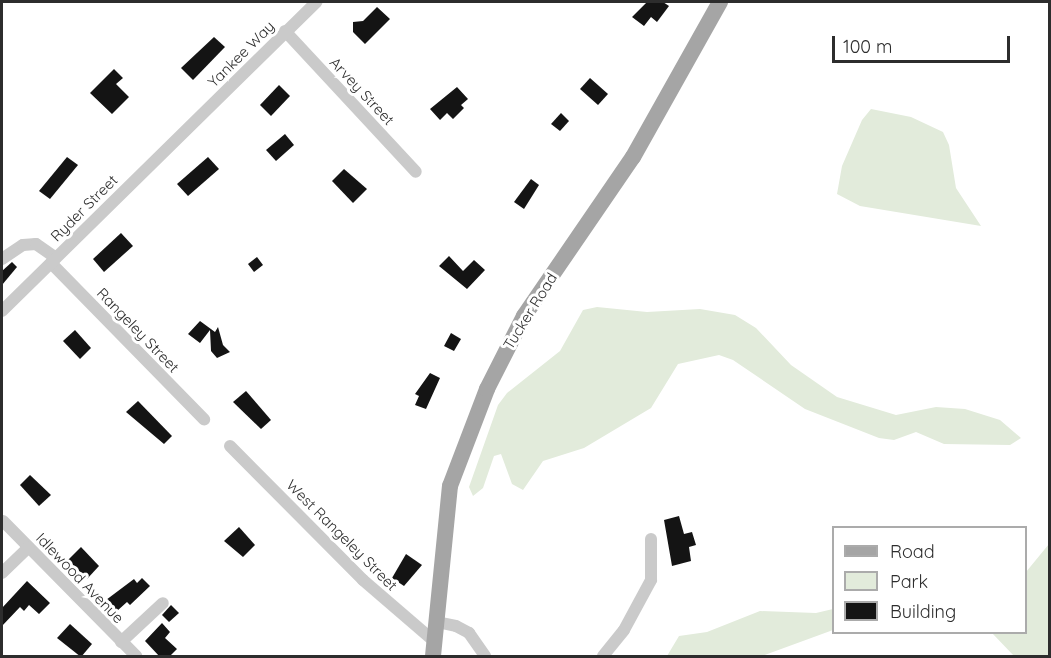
<!DOCTYPE html>
<style>
body{margin:0}
#map{position:relative;width:1051px;height:658px;overflow:hidden;background:#fff;font-family:Quicksand,sans-serif}
div>[style]{position:absolute}
.green>*{inset:0;background:#e2ebdb}
.building>*{inset:0;background:#141414}
.minor>*{height:12px;margin:-6px;padding:0 6px;transform-origin:6px;border-radius:6px;background:#cacaca}
.major>*{height:16px;margin:-8px;padding:0 8px;transform-origin:8px;border-radius:8px;background:#a5a5a5}
span{translate:-50% -50%;white-space:nowrap;text-align:center;line-height:1.15;-webkit-text-stroke:6px #fff;paint-order:stroke}
.street-label{font-size:15px;color:#2d2d2d}
.frame{position:absolute;inset:0;border:3px solid #2d2d2d;pointer-events:none}
.legend{position:absolute;left:832px;top:526px;width:195px;height:108px;box-sizing:border-box;background:#fff;border:2px solid #ababab;margin:0;padding:8px 10px;list-style:none;font-size:18px;color:#2d2d2d}
.legend li{display:flex;align-items:center;gap:12px;height:30px}
.legend b{width:30px;border:2px solid #ababab}
.scale{position:absolute;left:832px;top:36px;width:178px;height:27px;box-sizing:border-box;border:3px solid #2d2d2d;border-top:0;padding-left:8px;font-size:18px;line-height:21px;white-space:nowrap;color:#2d2d2d;-webkit-text-stroke:4px #fff;paint-order:stroke}
</style>
<div id="map">
<div class="green">
<div style="clip-path:polygon(871px 109px,911px 117px,943px 132px,949px 145px,956px 188px,981px 226px,860px 206px,837px 194px,842px 166px,862px 120px)"></div>
<div style="clip-path:polygon(597px 307px,647px 312px,700px 309px,735px 315px,756px 328px,791px 365px,837px 397px,896px 415px,936px 407px,965px 409px,1000px 420px,1021px 438px,1010px 445px,944px 444px,916px 432px,894px 440px,879px 438px,805px 409px,733px 360px,719px 355px,678px 364px,651px 408px,584px 448px,543px 461px,523px 490px,512px 484px,501px 454px,494px 456px,483px 488px,473px 496px,469px 487px,498px 405px,507px 393px,560px 351px,583px 310px)"></div>
<div style="clip-path:polygon(1049px 544px,1049px 656px,1014px 656px,992px 633px,1026px 632px,1026px 572px)"></div>
<div style="clip-path:polygon(833px 609px,833px 630px,762px 656px,667px 656px,679px 636px,707px 632px,760px 611px,816px 613px)"></div>
</div>
<div class="building">
<div style="clip-path:polygon(647px 2px,663px 2px,669px 6px,657px 22px,651px 17px,644px 26px,632px 17px)"></div>
<div style="clip-path:polygon(377px 7px,390px 19px,365px 44px,353px 32px,353px 22px,363px 21px)"></div>
<div style="clip-path:polygon(214px 37px,225px 47px,193px 80px,181px 68px)"></div>
<div style="clip-path:polygon(114px 69px,123px 78px,116px 84px,129px 97px,112px 114px,90px 93px)"></div>
<div style="clip-path:polygon(590px 78px,608px 94px,598px 105px,580px 89px)"></div>
<div style="clip-path:polygon(279px 85px,290px 96px,271px 116px,260px 105px)"></div>
<div style="clip-path:polygon(457px 87px,468px 99px,461px 105px,464px 108px,453px 119px,447px 113px,440px 120px,430px 109px)"></div>
<div style="clip-path:polygon(561px 113px,569px 121px,560px 131px,551px 124px)"></div>
<div style="clip-path:polygon(285px 134px,294px 145px,276px 161px,266px 150px)"></div>
<div style="clip-path:polygon(67px 157px,78px 165px,50px 199px,39px 191px)"></div>
<div style="clip-path:polygon(208px 157px,219px 169px,188px 196px,177px 184px)"></div>
<div style="clip-path:polygon(344px 169px,367px 189px,353px 203px,332px 181px)"></div>
<div style="clip-path:polygon(531px 179px,539px 185px,524px 209px,514px 202px)"></div>
<div style="clip-path:polygon(121px 233px,133px 246px,104px 272px,93px 259px)"></div>
<div style="clip-path:polygon(449px 256px,463px 271px,474px 260px,485px 270px,467px 289px,439px 266px)"></div>
<div style="clip-path:polygon(257px 257px,263px 265px,254px 272px,248px 264px)"></div>
<div style="clip-path:polygon(12px 262px,17px 267px,2px 285px,2px 271px)"></div>
<div style="clip-path:polygon(200px 321px,215px 332px,218px 327px,223px 345px,230px 352px,217px 358px,211px 351px,210px 330px,200px 343px,188px 334px)"></div>
<div style="clip-path:polygon(75px 330px,91px 348px,80px 359px,63px 341px)"></div>
<div style="clip-path:polygon(451px 333px,461px 339px,454px 351px,444px 346px)"></div>
<div style="clip-path:polygon(430px 373px,440px 378px,426px 409px,415px 405px,419px 396px,415px 394px)"></div>
<div style="clip-path:polygon(246px 391px,271px 420px,261px 429px,233px 402px)"></div>
<div style="clip-path:polygon(138px 401px,172px 436px,164px 444px,126px 412px)"></div>
<div style="clip-path:polygon(30px 475px,51px 495px,39px 506px,20px 485px)"></div>
<div style="clip-path:polygon(679px 516px,684px 534px,692px 532px,696px 545px,689px 547px,691px 561px,672px 566px,664px 520px)"></div>
<div style="clip-path:polygon(239px 527px,255px 545px,243px 557px,224px 541px)"></div>
<div style="clip-path:polygon(81px 547px,99px 566px,87px 579px,68px 560px)"></div>
<div style="clip-path:polygon(406px 554px,422px 565px,404px 586px,392px 578px)"></div>
<div style="clip-path:polygon(142px 578px,150px 586px,130px 605px,127px 602px,117px 611px,106px 600px,134px 579px,137px 583px)"></div>
<div style="clip-path:polygon(27px 581px,50px 603px,39px 614px,29px 605px,24px 611px,20px 607px,2px 626px,2px 608px)"></div>
<div style="clip-path:polygon(171px 605px,179px 613px,169px 622px,162px 615px)"></div>
<div style="clip-path:polygon(162px 623px,170px 632px,165px 638px,177px 649px,169px 657px,160px 657px,145px 641px)"></div>
<div style="clip-path:polygon(70px 624px,92px 644px,81px 657px,57px 638px)"></div>
</div>
<div class="minor">
<div style="left:285px;top:31px;width:192px;rotate:47.1deg"></div>
<div style="left:2px;top:259px;width:25px;rotate:-34deg"></div>
<div style="left:23px;top:245px;width:13px;rotate:-4deg"></div>
<div style="left:36px;top:244px;width:24px;rotate:35deg"></div>
<div style="left:51px;top:263px;width:219px;rotate:45.6deg"></div>
<div style="left:2px;top:311px;width:441px;rotate:-44.5deg"></div>
<div style="left:230px;top:446px;width:189px;rotate:45.2deg"></div>
<div style="left:363px;top:580px;width:95px;rotate:40.7deg"></div>
<div style="left:3px;top:521px;width:190px;rotate:45.4deg"></div>
<div style="left:2px;top:573px;width:37px;rotate:-44deg"></div>
<div style="left:437px;top:622px;width:19px;rotate:12deg"></div>
<div style="left:456px;top:626px;width:15px;rotate:28deg"></div>
<div style="left:469px;top:633px;width:28px;rotate:55deg"></div>
<div style="left:121px;top:642px;width:57px;rotate:-42.9deg"></div>
<div style="left:603px;top:656px;width:33px;rotate:-51deg"></div>
<div style="left:624px;top:630px;width:57px;rotate:-61.6deg"></div>
<div style="left:651px;top:580px;width:41px;rotate:-90deg"></div>
</div>
<div class="major">
<div style="left:433px;top:656px;width:171px;rotate:-84.3deg"></div>
<div style="left:450px;top:486px;width:104px;rotate:-69.1deg"></div>
<div style="left:487px;top:389px;width:82px;rotate:-63.1deg"></div>
<div style="left:524px;top:316px;width:193px;rotate:-55.6deg"></div>
<div style="left:633px;top:157px;width:178px;rotate:-60.7deg"></div>
</div>
<div class="street-label">
<span style="left:241px;top:54px;rotate:-45deg">Yankee Way</span>
<span style="left:362px;top:91px;rotate:47deg">Arvey Street</span>
<span style="left:84px;top:208px;rotate:-45deg">Ryder Street</span>
<span style="left:530px;top:311px;rotate:-58deg">Tucker Road</span>
<span style="left:138px;top:330px;rotate:46deg">Rangeley Street</span>
<span style="left:342px;top:535px;rotate:45deg">West Rangeley Street</span>
<span style="left:80px;top:578px;rotate:46deg">Idlewood Avenue</span>
</div>
<div class="frame"></div>
<ul class="legend">
<li><b style="height:8px;background:#a5a5a5"></b>Road</li>
<li><b style="height:16px;background:#e2ebdb"></b>Park</li>
<li><b style="height:16px;background:#141414"></b>Building</li>
</ul>
<div class="scale">100 m</div>
</div>
